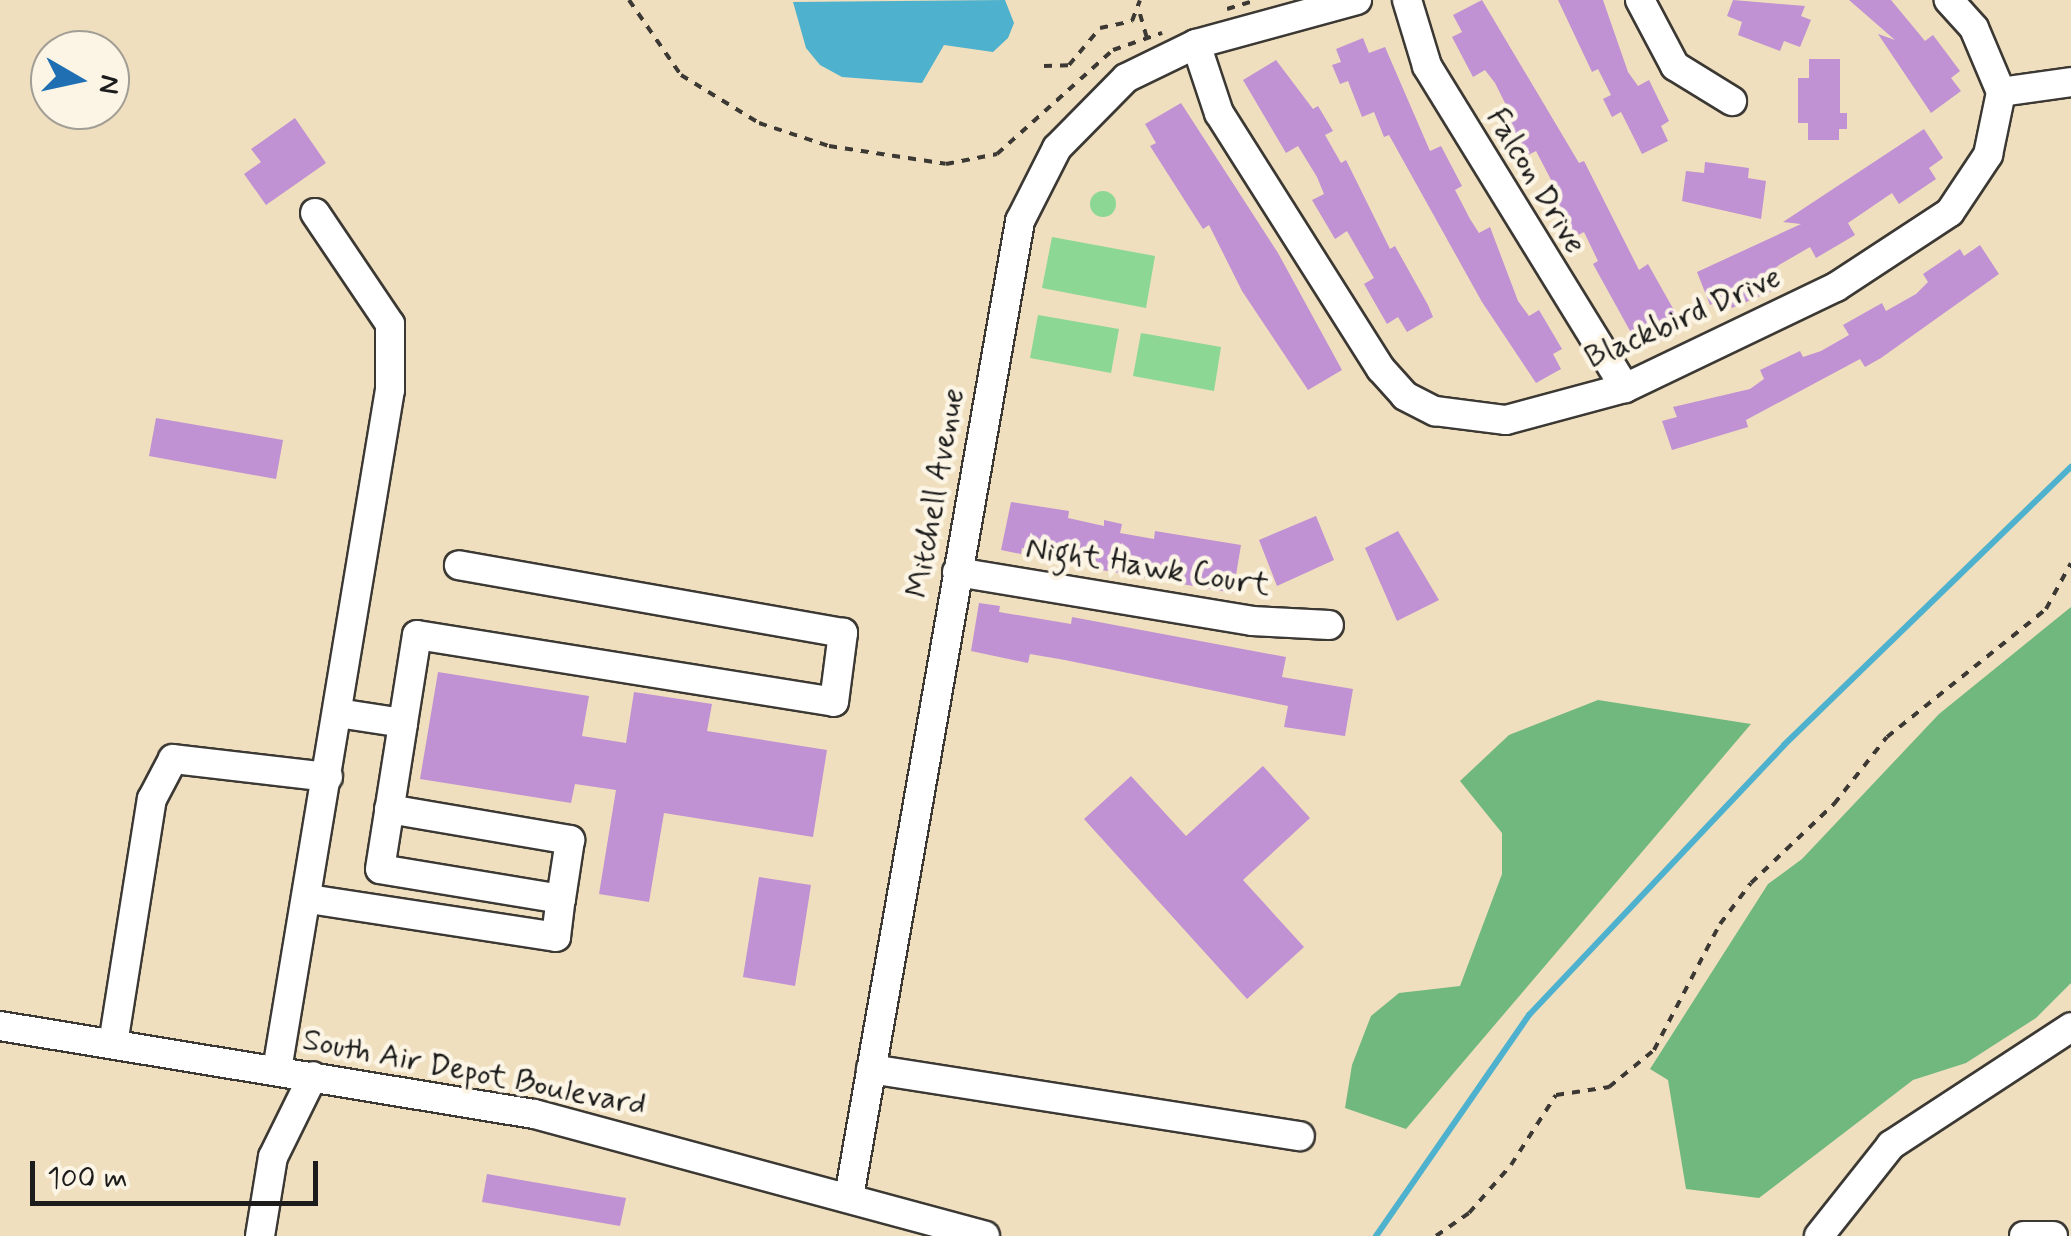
<!DOCTYPE html>
<style>
body{margin:0}
#map{position:relative;width:2071px;height:1236px;overflow:hidden;background:#efdfbe;font-family:Mynerve,sans-serif}
div>[style]{position:absolute}
.green>*{inset:0;background:#8cd794}
.round{border-radius:50%}
.forest>*{inset:0;background:#71b87e}
.water>*{inset:0;background:#4eb1cd}
.stream>*{height:6px;margin:-3px;padding:0 3px;transform-origin:3px;border-radius:3px;background:#4eb1cd}
.building>*{inset:0;background:#c091d3}
.path>*{height:4px;margin-top:-2px;transform-origin:0;background:repeating-linear-gradient(90deg,#3c3934 0 8px,transparent 0 16px)}
.roads{filter:drop-shadow(2px 0 #3c3934) drop-shadow(-2px 0 #3c3934) drop-shadow(0 2px #3c3934) drop-shadow(0 -2px #3c3934)}
.minor>*{height:28px;margin:-14px;padding:0 14px;transform-origin:14px;border-radius:14px;background:#fff}
span{translate:-50% -50%;white-space:nowrap;text-align:center;line-height:1.15;-webkit-text-stroke:9px #fcf5e5;paint-order:stroke}
.street-label{font-size:32px;color:#1c1c1c}
.north{position:absolute;left:30px;top:30px;width:100px;height:100px;box-sizing:border-box;background:#fcf5e5;border:2px solid #a29e95;border-radius:50%;rotate:99deg;font-size:28px;font-weight:700;line-height:40px;text-align:center;color:#1c1c1c}
.north::after{content:'';display:block;margin:auto;width:35px;height:45px;background:#1f6fb2;clip-path:polygon(50% 0,100% 100%,50% 72%,0 100%)}
.scale{position:absolute;left:30px;top:1161px;width:288px;height:45px;box-sizing:border-box;border:5px solid #1c1c1c;border-top:0;padding-left:12px;font-size:30px;line-height:35px;white-space:nowrap;color:#1c1c1c;-webkit-text-stroke:8px #fcf5e5;paint-order:stroke}
</style>
<div id="map">
<div class="green">
<div class="round" style="left:1090px;top:191px;width:26px;height:26px"></div>
<div style="clip-path:polygon(1052px 237px,1155px 256px,1146px 308px,1042px 288px)"></div>
<div style="clip-path:polygon(1038px 315px,1119px 329px,1111px 373px,1030px 358px)"></div>
<div style="clip-path:polygon(1141px 333px,1221px 347px,1214px 391px,1133px 376px)"></div>
</div>
<div class="forest">
<div style="clip-path:polygon(2071px 607px,2071px 983px,2036px 1018px,1966px 1063px,1913px 1080px,1759px 1198px,1686px 1189px,1668px 1080px,1650px 1069px,1768px 884px,1802px 859px,1939px 714px)"></div>
<div style="clip-path:polygon(1598px 700px,1751px 724px,1406px 1129px,1345px 1108px,1352px 1065px,1371px 1016px,1399px 993px,1460px 986px,1502px 874px,1502px 833px,1460px 781px,1509px 735px)"></div>
</div>
<div class="water">
<div style="clip-path:polygon(1005px 0,1014px 23px,1008px 38px,993px 52px,944px 45px,922px 83px,842px 77px,820px 65px,806px 48px,793px 2px)"></div>
</div>
<div class="stream">
<div style="left:1376px;top:1236px;width:269px;rotate:-55.3deg"></div>
<div style="left:1529px;top:1015px;width:371px;rotate:-46.6deg"></div>
<div style="left:1784px;top:745px;width:400px;rotate:-44.1deg"></div>
</div>
<div class="building">
<div style="clip-path:polygon(1482px 0,1579px 163px,1584px 161px,1639px 270px,1648px 264px,1684px 328px,1655px 344px,1647px 331px,1634px 338px,1593px 264px,1598px 261px,1584px 232px,1570px 239px,1550px 200px,1559px 195px,1536px 151px,1522px 158px,1501px 120px,1511px 115px,1495px 83px,1485px 70px,1473px 77px,1452px 37px,1462px 32px,1453px 15px)"></div>
<div style="clip-path:polygon(1558px 0,1603px 0,1628px 72px,1638px 86px,1649px 80px,1669px 121px,1661px 126px,1668px 141px,1642px 154px,1621px 112px,1612px 117px,1603px 99px,1611px 95px,1598px 69px,1592px 72px)"></div>
<div style="clip-path:polygon(1733px 0,1805px 6px,1801px 16px,1811px 20px,1800px 47px,1784px 41px,1780px 51px,1738px 35px,1742px 22px,1727px 16px)"></div>
<div style="clip-path:polygon(1849px 0,1891px 0,1925px 41px,1933px 35px,1960px 71px,1951px 78px,1961px 91px,1931px 113px,1878px 34px,1895px 40px)"></div>
<div style="clip-path:polygon(1363px 38px,1369px 53px,1385px 47px,1430px 151px,1441px 146px,1462px 186px,1455px 190px,1470px 219px,1479px 233px,1490px 227px,1518px 301px,1529px 316px,1539px 310px,1562px 349px,1553px 354px,1561px 369px,1536px 383px,1482px 302px,1389px 135px,1384px 137px,1374px 112px,1362px 117px,1348px 81px,1340px 84px,1332px 65px,1341px 62px,1336px 49px)"></div>
<div style="clip-path:polygon(1809px 59px,1840px 59px,1840px 113px,1847px 113px,1847px 129px,1839px 129px,1839px 140px,1808px 140px,1808px 123px,1798px 123px,1798px 78px,1809px 78px)"></div>
<div style="clip-path:polygon(1276px 60px,1313px 109px,1318px 106px,1333px 131px,1325px 135px,1341px 163px,1346px 160px,1390px 249px,1395px 246px,1428px 305px,1433px 317px,1407px 332px,1398px 317px,1387px 324px,1364px 284px,1374px 278px,1347px 231px,1335px 239px,1312px 200px,1324px 194px,1317px 177px,1298px 146px,1286px 153px,1243px 80px)"></div>
<div style="clip-path:polygon(1181px 103px,1278px 253px,1342px 370px,1308px 390px,1242px 291px,1209px 225px,1203px 229px,1150px 146px,1156px 143px,1145px 124px)"></div>
<div style="clip-path:polygon(295px 118px,326px 163px,266px 205px,244px 174px,261px 162px,251px 149px)"></div>
<div style="clip-path:polygon(1924px 129px,1943px 158px,1929px 168px,1936px 179px,1899px 204px,1892px 193px,1848px 223px,1855px 235px,1816px 258px,1810px 247px,1779px 265px,1766px 276px,1772px 291px,1732px 308px,1727px 298px,1710px 305px,1697px 272px,1801px 224px,1783px 222px)"></div>
<div style="clip-path:polygon(1705px 162px,1749px 168px,1748px 178px,1766px 181px,1761px 219px,1682px 201px,1686px 171px,1704px 173px)"></div>
<div style="clip-path:polygon(1980px 245px,1999px 274px,1881px 358px,1865px 367px,1860px 359px,1746px 420px,1748px 427px,1672px 450px,1662px 421px,1677px 417px,1673px 407px,1750px 389px,1764px 379px,1760px 370px,1800px 351px,1803px 357px,1821px 351px,1849px 335px,1843px 325px,1882px 303px,1886px 311px,1916px 294px,1928px 282px,1923px 274px,1960px 249px,1964px 256px)"></div>
<div style="clip-path:polygon(156px 418px,283px 440px,276px 479px,149px 456px)"></div>
<div style="clip-path:polygon(1011px 502px,1069px 511px,1068px 518px,1104px 526px,1104px 520px,1122px 524px,1120px 533px,1154px 539px,1155px 531px,1241px 545px,1233px 593px,1096px 569px,1097px 562px,1022px 548px,1021px 554px,1001px 550px)"></div>
<div style="clip-path:polygon(1316px 516px,1334px 560px,1277px 586px,1259px 540px)"></div>
<div style="clip-path:polygon(1398px 531px,1439px 600px,1397px 621px,1365px 548px)"></div>
<div style="clip-path:polygon(979px 603px,1000px 606px,999px 612px,1071px 624px,1072px 617px,1286px 657px,1282px 677px,1353px 689px,1345px 736px,1284px 727px,1288px 706px,1065px 660px,1030px 654px,1028px 663px,971px 651px)"></div>
<div style="clip-path:polygon(438px 672px,589px 696px,582px 736px,626px 743px,634px 692px,712px 704px,707px 731px,827px 750px,813px 837px,664px 813px,649px 902px,599px 894px,616px 790px,575px 784px,571px 803px,420px 779px)"></div>
<div style="clip-path:polygon(1263px 766px,1310px 818px,1243px 880px,1304px 947px,1247px 999px,1084px 819px,1131px 776px,1186px 836px)"></div>
<div style="clip-path:polygon(759px 877px,811px 885px,795px 986px,743px 977px)"></div>
<div style="clip-path:polygon(487px 1174px,626px 1198px,620px 1226px,482px 1202px)"></div>
</div>
<div class="path">
<div style="left:629px;top:0;width:91px;rotate:55.3deg"></div>
<div style="left:681px;top:75px;width:92px;rotate:31.6deg"></div>
<div style="left:759px;top:123px;width:74px;rotate:18.2deg"></div>
<div style="left:829px;top:146px;width:118px;rotate:8.7deg"></div>
<div style="left:946px;top:164px;width:52px;rotate:-11.1deg"></div>
<div style="left:997px;top:154px;width:156px;rotate:-41.9deg"></div>
<div style="left:1113px;top:50px;width:52px;rotate:-19.1deg"></div>
<div style="left:1227px;top:9px;width:30px;rotate:-17deg"></div>
<div style="left:1140px;top:14px;width:25px;rotate:74deg"></div>
<div style="left:1044px;top:66px;width:25px;rotate:-2deg"></div>
<div style="left:1069px;top:65px;width:48px;rotate:-50deg"></div>
<div style="left:1100px;top:28px;width:33px;rotate:-12deg"></div>
<div style="left:1132px;top:21px;width:22px;rotate:-69deg"></div>
<div style="left:1436px;top:1236px;width:40px;rotate:-34.9deg"></div>
<div style="left:1469px;top:1213px;width:64px;rotate:-48.8deg"></div>
<div style="left:1511px;top:1165px;width:83px;rotate:-57.3deg"></div>
<div style="left:1556px;top:1095px;width:54px;rotate:-8.6deg"></div>
<div style="left:1609px;top:1087px;width:58px;rotate:-39.4deg"></div>
<div style="left:1654px;top:1050px;width:142px;rotate:-62.4deg"></div>
<div style="left:1720px;top:924px;width:51px;rotate:-52.9deg"></div>
<div style="left:1751px;top:883px;width:115px;rotate:-43.6deg"></div>
<div style="left:1834px;top:804px;width:85px;rotate:-51.7deg"></div>
<div style="left:1887px;top:737px;width:204px;rotate:-38.8deg"></div>
<div style="left:2046px;top:609px;width:52px;rotate:-61.5deg"></div>
</div>
<div class="roads">
<div class="minor">
<div style="left:1407px;top:0;width:69px;rotate:73.1deg"></div>
<div style="left:1427px;top:66px;width:378px;rotate:58.4deg"></div>
<div style="left:1640px;top:0;width:75px;rotate:62.1deg"></div>
<div style="left:1675px;top:66px;width:67px;rotate:31.6deg"></div>
<div style="left:1196px;top:44px;width:73px;rotate:71.6deg"></div>
<div style="left:1219px;top:113px;width:303px;rotate:57.7deg"></div>
<div style="left:1381px;top:369px;width:36px;rotate:48deg"></div>
<div style="left:1405px;top:396px;width:34px;rotate:27deg"></div>
<div style="left:1435px;top:411px;width:72px;rotate:7.2deg"></div>
<div style="left:1506px;top:420px;width:123px;rotate:-15.1deg"></div>
<div style="left:1625px;top:388px;width:234px;rotate:-25.6deg"></div>
<div style="left:1836px;top:287px;width:136px;rotate:-33.3deg"></div>
<div style="left:1950px;top:212px;width:69px;rotate:-56.3deg"></div>
<div style="left:1988px;top:155px;width:64px;rotate:-78.3deg"></div>
<div style="left:2001px;top:92px;width:69px;rotate:-112.9deg"></div>
<div style="left:1974px;top:28px;width:38px;rotate:-132deg"></div>
<div style="left:2001px;top:92px;width:71px;rotate:-8.1deg"></div>
<div style="left:957px;top:572px;width:299px;rotate:9.4deg"></div>
<div style="left:1252px;top:621px;width:77px;rotate:3deg"></div>
<div style="left:403px;top:723px;width:89px;rotate:-81deg"></div>
<div style="left:417px;top:635px;width:422px;rotate:9.1deg"></div>
<div style="left:834px;top:702px;width:70px;rotate:-82.6deg"></div>
<div style="left:843px;top:633px;width:390px;rotate:-170deg"></div>
<div style="left:389px;top:809px;width:184px;rotate:9.7deg"></div>
<div style="left:570px;top:840px;width:60px;rotate:98.7deg"></div>
<div style="left:309px;top:899px;width:250px;rotate:8.7deg"></div>
<div style="left:556px;top:937px;width:38px;rotate:-83deg"></div>
<div style="left:561px;top:899px;width:183px;rotate:-170.6deg"></div>
<div style="left:380px;top:869px;width:148px;rotate:-81deg"></div>
<div style="left:403px;top:723px;width:66px;rotate:-171.3deg"></div>
<div style="left:0;top:1026px;width:541px;rotate:9.36deg"></div>
<div style="left:534px;top:1114px;width:467px;rotate:15.1deg"></div>
<div style="left:113px;top:1044px;width:248px;rotate:-81deg"></div>
<div style="left:152px;top:799px;width:45px;rotate:-62.3deg"></div>
<div style="left:173px;top:759px;width:156px;rotate:6.6deg"></div>
<div style="left:871px;top:1069px;width:434px;rotate:8.9deg"></div>
<div style="left:277px;top:1070px;width:689px;rotate:-80.57deg"></div>
<div style="left:390px;top:390px;width:66px;rotate:-90deg"></div>
<div style="left:390px;top:324px;width:134px;rotate:-124deg"></div>
<div style="left:849px;top:1197px;width:991px;rotate:-80.06deg"></div>
<div style="left:1020px;top:221px;width:82px;rotate:-63.1deg"></div>
<div style="left:1057px;top:148px;width:98px;rotate:-45.4deg"></div>
<div style="left:1126px;top:78px;width:78px;rotate:-25.9deg"></div>
<div style="left:1196px;top:44px;width:167px;rotate:-15.3deg"></div>
<div style="left:260px;top:1236px;width:80px;rotate:-80.7deg"></div>
<div style="left:273px;top:1157px;width:90px;rotate:-63.7deg"></div>
<div style="left:1819px;top:1236px;width:116px;rotate:-51.6deg"></div>
<div style="left:1891px;top:1145px;width:215px;rotate:-33.2deg"></div>
<div style="left:2024px;top:1236px;width:29px"></div>
</div>
</div>
<div class="street-label">
<span style="left:1536px;top:181px;rotate:59deg">Falcon Drive</span>
<span style="left:1683px;top:318px;rotate:-24deg">Blackbird Drive</span>
<span style="left:936px;top:493px;rotate:-80deg">Mitchell Avenue</span>
<span style="left:1148px;top:567px;rotate:9deg">Night Hawk Court</span>
<span style="left:474px;top:1073px;rotate:11deg">South Air Depot Boulevard</span>
</div>
<div class="north">N</div>
<div class="scale">100 m</div>
</div>
